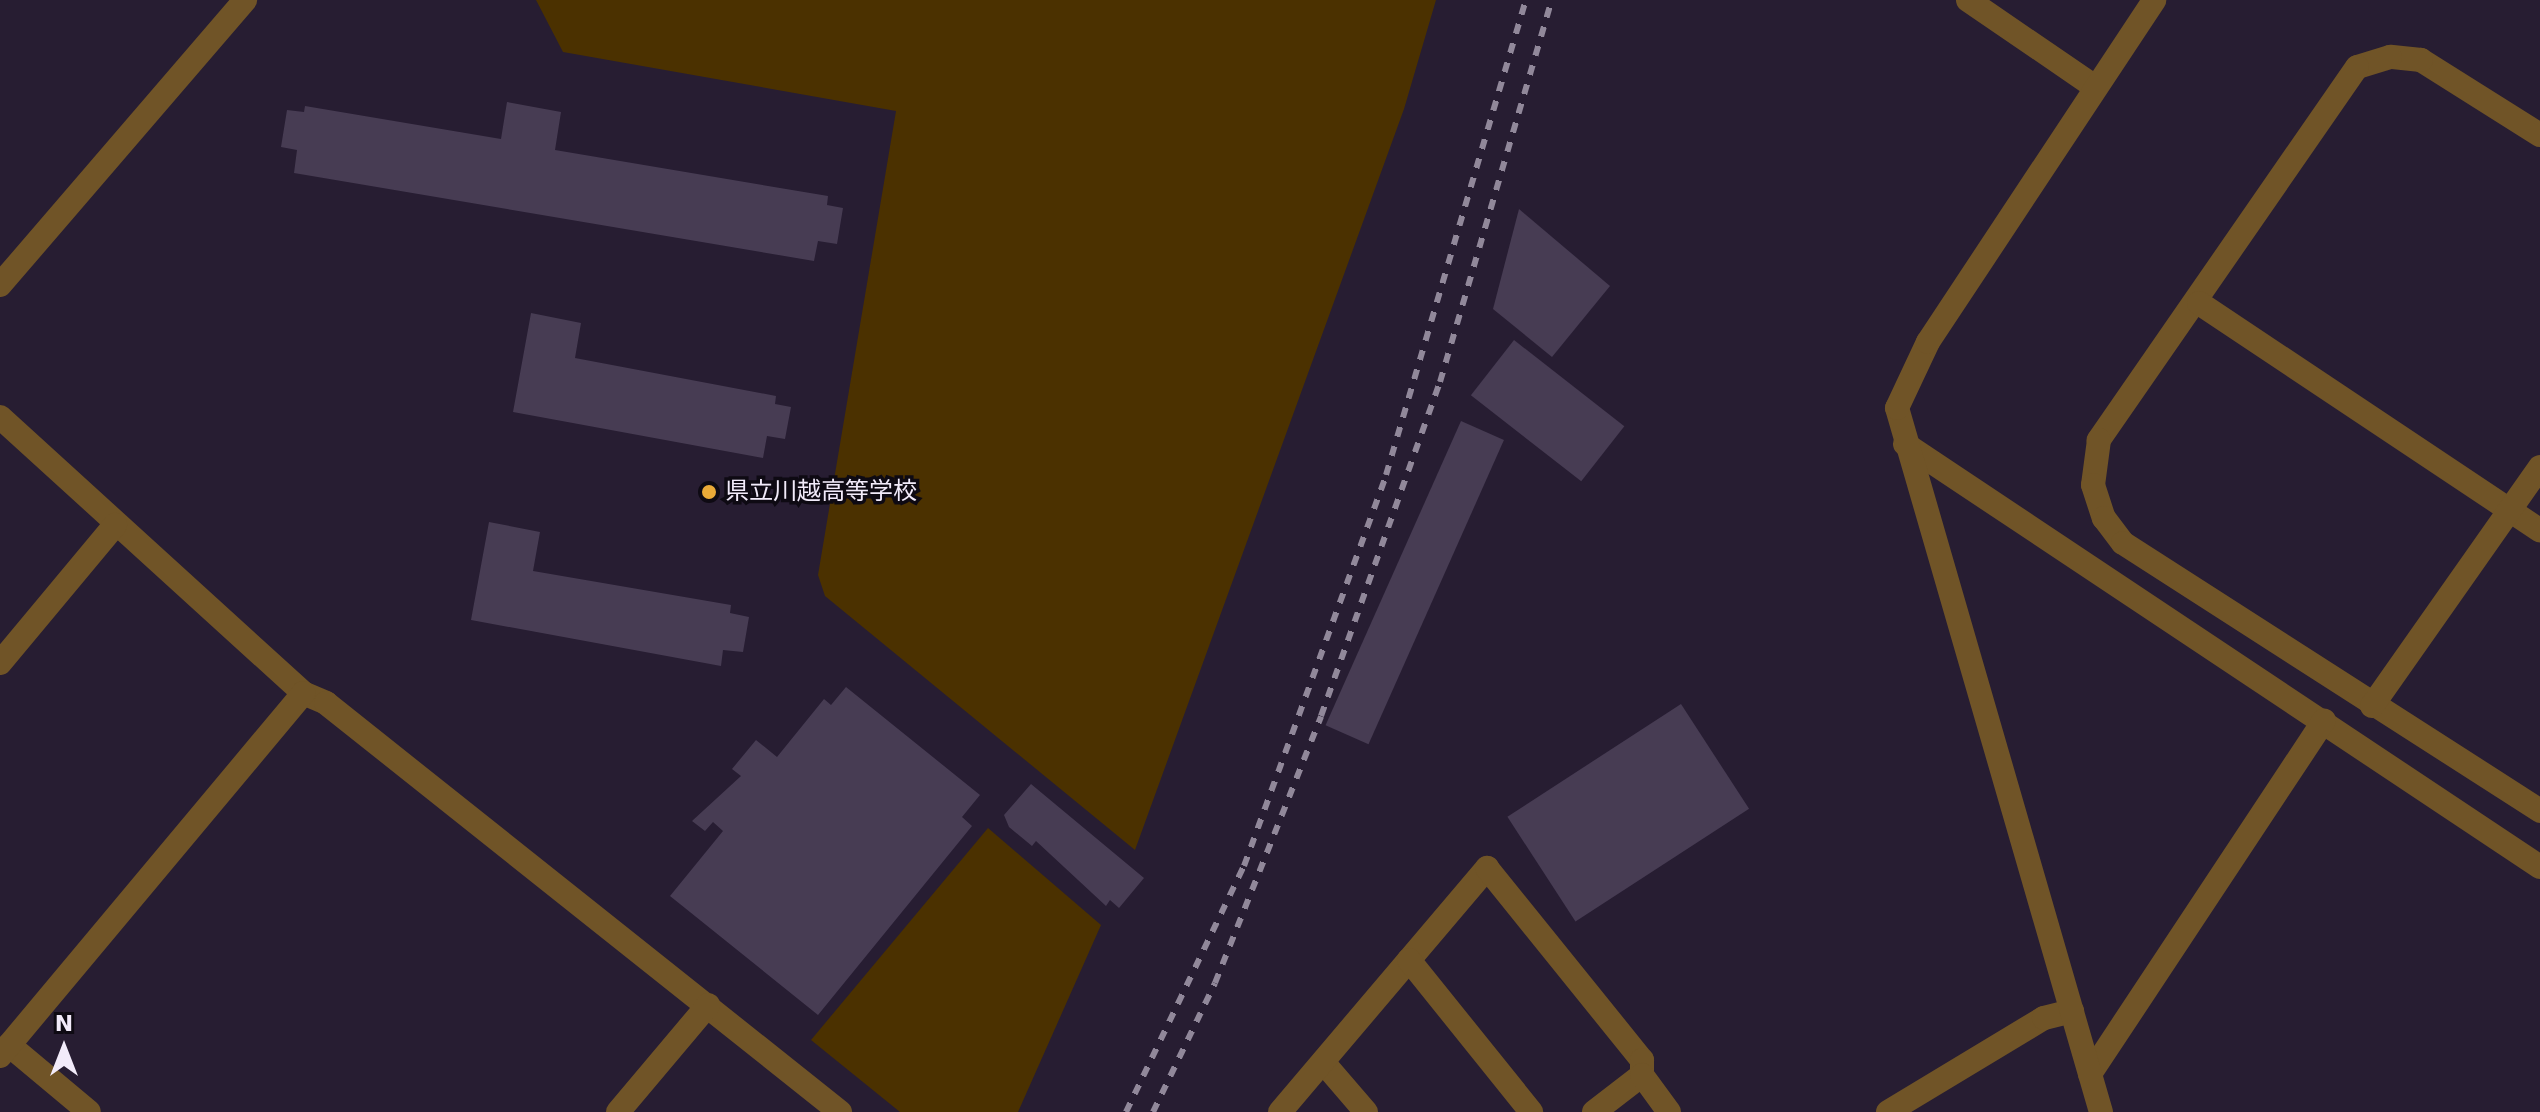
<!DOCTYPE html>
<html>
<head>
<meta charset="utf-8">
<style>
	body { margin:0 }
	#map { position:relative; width:2540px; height:1112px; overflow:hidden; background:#271d32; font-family:"DejaVu Sans","Noto Sans JP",sans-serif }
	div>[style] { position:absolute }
	.green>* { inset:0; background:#4b3100 }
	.building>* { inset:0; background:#473c53; transform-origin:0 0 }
	.minor>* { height:24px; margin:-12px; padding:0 12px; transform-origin:12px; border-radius:12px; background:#705427 }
	.rail>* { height:6px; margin-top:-3px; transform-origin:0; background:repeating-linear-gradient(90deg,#91889a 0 10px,transparent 0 20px) }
	.dots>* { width:22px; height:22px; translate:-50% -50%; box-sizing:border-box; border:4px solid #0e0a13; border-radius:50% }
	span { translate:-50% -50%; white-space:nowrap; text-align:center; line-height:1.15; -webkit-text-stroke:7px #0e0a13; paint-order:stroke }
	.poi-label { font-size:24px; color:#f2ebfa }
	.left { translate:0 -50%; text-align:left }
	.north { position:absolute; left:24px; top:1008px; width:80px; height:80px; -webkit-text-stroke:6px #0e0a13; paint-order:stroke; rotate:0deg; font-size:22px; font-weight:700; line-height:32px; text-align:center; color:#f2ebfa }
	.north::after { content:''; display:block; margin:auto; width:28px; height:36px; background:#f2ebfa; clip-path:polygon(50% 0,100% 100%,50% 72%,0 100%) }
</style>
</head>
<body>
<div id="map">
	<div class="green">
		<div style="clip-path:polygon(536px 0,1436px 0,1404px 109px,1135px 850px,825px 596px,818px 575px,896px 111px,563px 52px)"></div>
		<div style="clip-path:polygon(988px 828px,1101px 925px,1018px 1112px,900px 1112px,811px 1040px)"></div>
	</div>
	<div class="building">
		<div style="clip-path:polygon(507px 102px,561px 112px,555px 150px,828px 196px,827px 205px,843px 208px,837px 244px,818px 241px,814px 261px,294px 173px,297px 150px,281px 147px,287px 110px,304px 112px,305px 106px,501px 139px)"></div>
		<div style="clip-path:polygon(1519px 209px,1610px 286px,1552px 357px,1493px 309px)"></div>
		<div style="clip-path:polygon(531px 313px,581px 323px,575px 358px,776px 396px,775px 404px,791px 407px,785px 439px,767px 436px,763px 458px,513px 412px)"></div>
		<div style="left:1514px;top:340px;width:140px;height:70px;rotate:38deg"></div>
		<div style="left:1461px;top:421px;width:47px;height:333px;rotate:24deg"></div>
		<div style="clip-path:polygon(489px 522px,540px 532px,533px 571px,731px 605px,730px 613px,749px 617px,743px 652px,723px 650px,721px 666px,471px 620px)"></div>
		<div style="clip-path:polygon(846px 687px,980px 795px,962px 817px,972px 826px,818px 1015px,670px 896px,723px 831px,713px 822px,705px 831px,692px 821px,741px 776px,732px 769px,756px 740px,777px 757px,824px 699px,831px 705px)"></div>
		<div style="left:1681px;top:704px;width:125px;height:207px;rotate:57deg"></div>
		<div style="clip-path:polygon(1031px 784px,1144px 878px,1119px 908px,1110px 900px,1106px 906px,1036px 841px,1032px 846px,1009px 827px,1004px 815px)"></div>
	</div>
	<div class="minor">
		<div style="left:1968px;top:0;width:154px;rotate:34.4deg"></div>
		<div style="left:2540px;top:135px;width:141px;rotate:-147.8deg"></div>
		<div style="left:2421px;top:60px;width:31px;rotate:-174deg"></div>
		<div style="left:2390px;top:57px;width:34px;rotate:163deg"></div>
		<div style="left:2357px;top:67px;width:454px;rotate:124.7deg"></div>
		<div style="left:2099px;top:440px;width:45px;rotate:97.6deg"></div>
		<div style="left:2093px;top:485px;width:35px;rotate:72deg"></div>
		<div style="left:2104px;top:518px;width:31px;rotate:53deg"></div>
		<div style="left:2123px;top:543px;width:496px;rotate:32.7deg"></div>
		<div style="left:0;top:285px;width:376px;rotate:-49.3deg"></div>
		<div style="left:2199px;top:303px;width:410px;rotate:33.7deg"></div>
		<div style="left:0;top:417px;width:410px;rotate:42.3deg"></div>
		<div style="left:303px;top:693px;width:25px;rotate:23deg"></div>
		<div style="left:326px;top:703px;width:657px;rotate:38.51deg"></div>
		<div style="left:1905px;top:444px;width:763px;rotate:33.67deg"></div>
		<div style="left:0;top:663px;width:180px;rotate:-50.2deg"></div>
		<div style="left:2372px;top:706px;width:292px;rotate:-54.9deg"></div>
		<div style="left:1409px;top:960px;width:121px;rotate:-49.7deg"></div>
		<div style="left:1487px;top:868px;width:247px;rotate:51.1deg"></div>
		<div style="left:1642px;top:1060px;width:15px;rotate:90deg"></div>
		<div style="left:9px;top:1045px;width:104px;rotate:39.9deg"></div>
		<div style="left:0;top:1056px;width:473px;rotate:-50.1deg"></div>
		<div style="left:1323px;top:1062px;width:66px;rotate:49.3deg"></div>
		<div style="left:2090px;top:1074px;width:424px;rotate:-56.5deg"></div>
		<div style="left:618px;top:1112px;width:140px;rotate:-49.9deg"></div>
		<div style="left:1280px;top:1112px;width:199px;rotate:-49.7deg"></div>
		<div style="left:1409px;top:960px;width:195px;rotate:51.2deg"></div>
		<div style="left:1594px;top:1112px;width:61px;rotate:-37.6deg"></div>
		<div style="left:1642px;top:1075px;width:46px;rotate:53.9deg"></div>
		<div style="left:1888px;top:1112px;width:182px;rotate:-31.1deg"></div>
		<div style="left:2044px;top:1018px;width:29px;rotate:-14deg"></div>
		<div style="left:2101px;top:1112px;width:733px;rotate:-106.16deg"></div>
		<div style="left:1897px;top:408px;width:73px;rotate:-64.8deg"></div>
		<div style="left:1928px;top:342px;width:410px;rotate:-56.5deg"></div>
	</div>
	<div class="rail">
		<div style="left:1126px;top:1112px;width:273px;rotate:-64.4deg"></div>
		<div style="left:1244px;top:866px;width:416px;rotate:-70deg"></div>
		<div style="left:1386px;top:475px;width:495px;rotate:-73.6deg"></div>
		<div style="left:1153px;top:1112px;width:143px;rotate:-64.3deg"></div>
		<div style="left:1215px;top:983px;width:287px;rotate:-68.3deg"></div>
		<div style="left:1321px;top:716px;width:355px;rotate:-70.4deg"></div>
		<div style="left:1440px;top:382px;width:398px;rotate:-73.7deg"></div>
	</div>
	<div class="dots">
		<div style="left:709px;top:492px;background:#eaaa38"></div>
	</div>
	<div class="poi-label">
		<span class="left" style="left:725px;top:492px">県立川越高等学校</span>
	</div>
	<div class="north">N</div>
</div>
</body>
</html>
